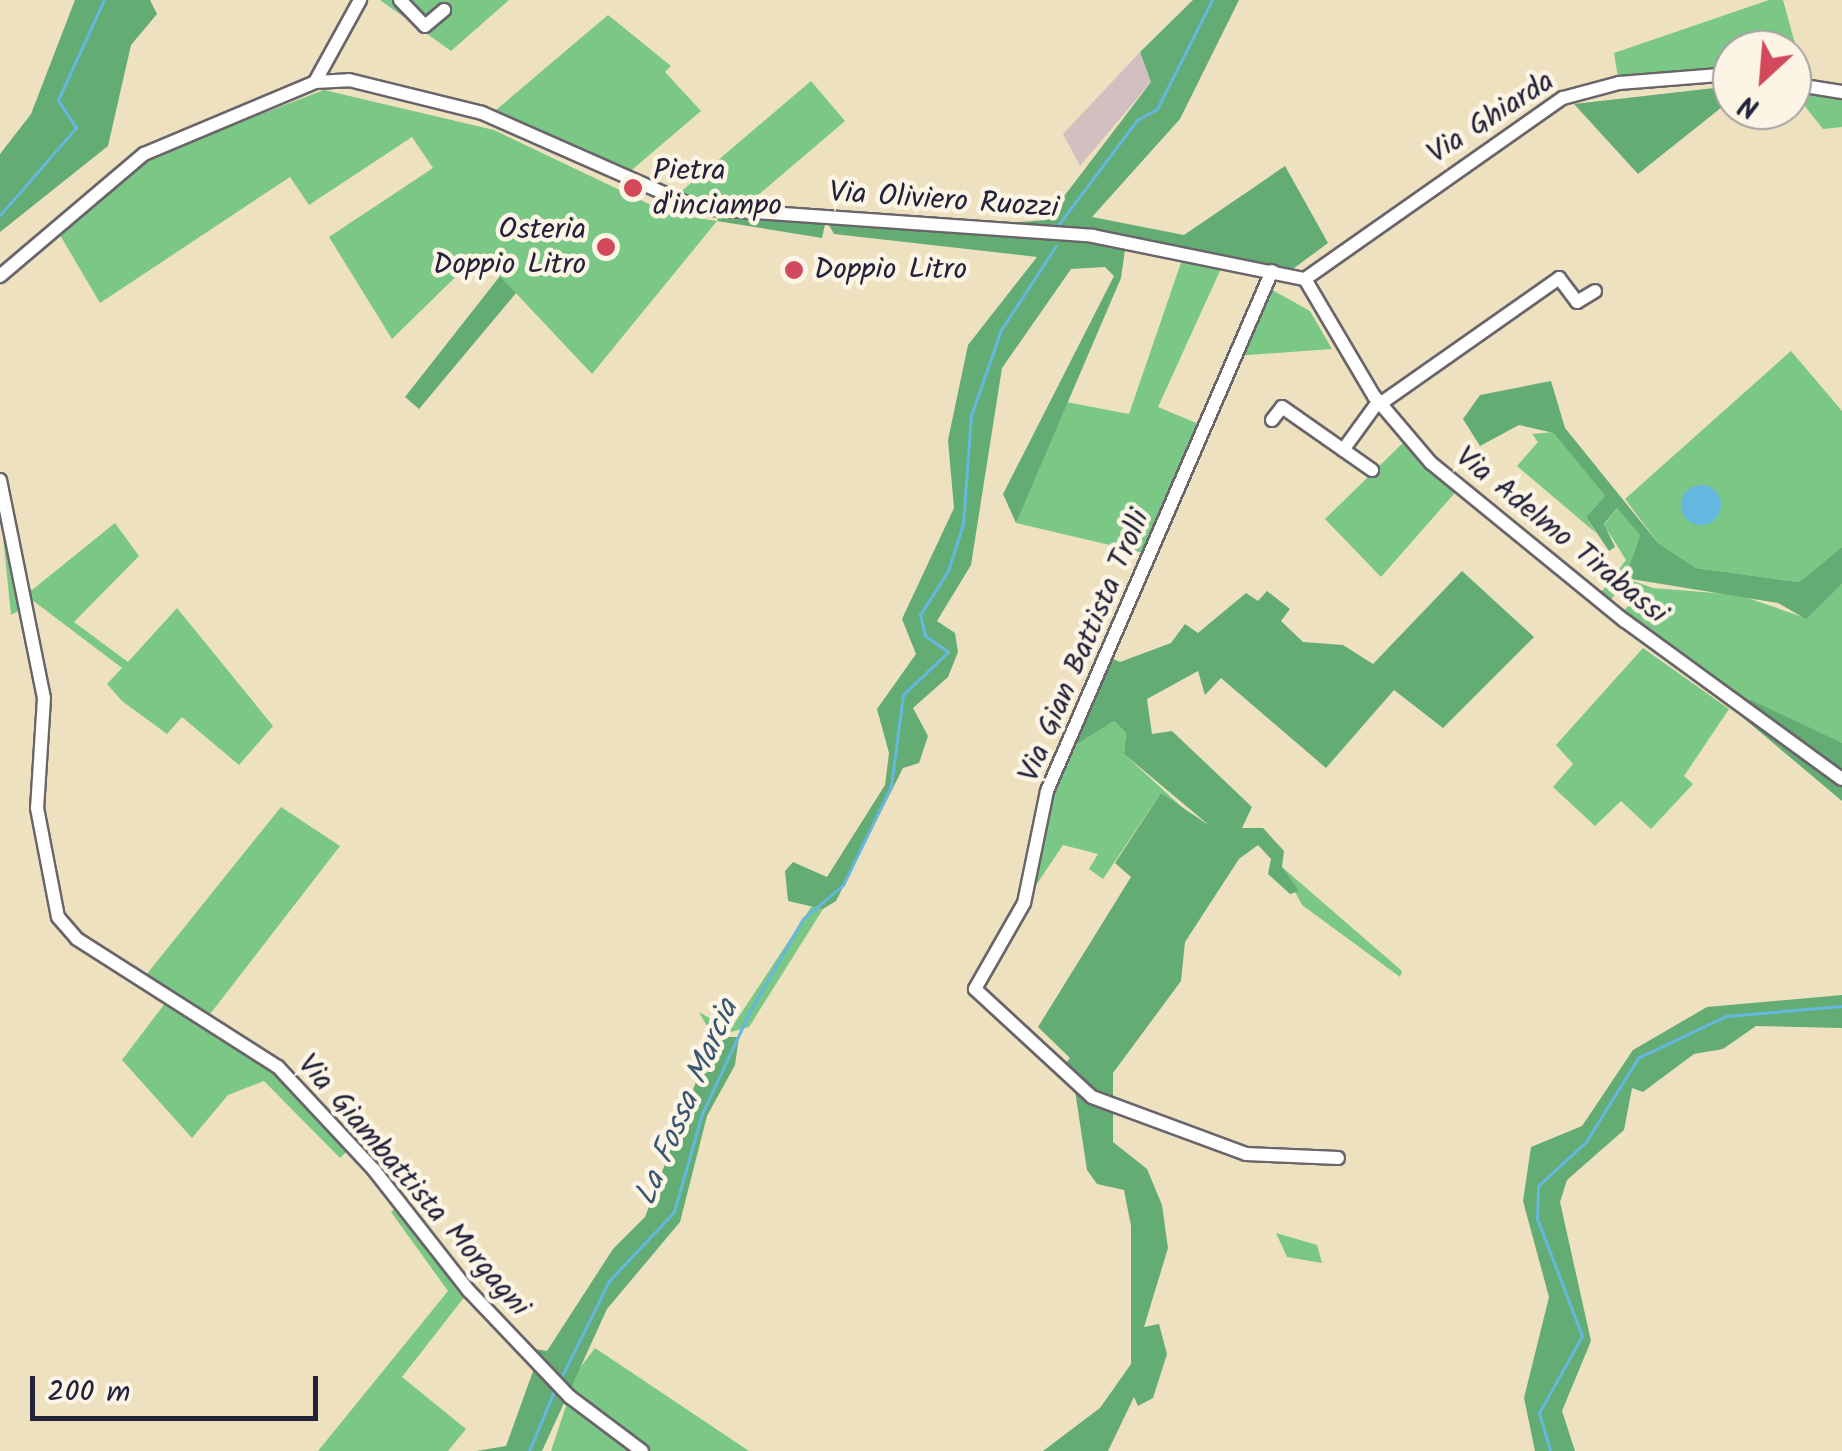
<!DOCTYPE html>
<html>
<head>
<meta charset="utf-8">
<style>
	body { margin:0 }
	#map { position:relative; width:1842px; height:1451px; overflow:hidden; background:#eee1c0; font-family:Kalam,sans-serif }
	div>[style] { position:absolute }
	.industrial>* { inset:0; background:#d2bfbf }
	.green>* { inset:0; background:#7ac786 }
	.forest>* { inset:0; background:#63ac73 }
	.water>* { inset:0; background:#65b7e0 }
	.round { border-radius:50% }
	.stream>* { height:2.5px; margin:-1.25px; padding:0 1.25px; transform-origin:1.25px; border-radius:1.25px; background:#65b7e0 }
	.roads { filter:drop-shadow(2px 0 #69656a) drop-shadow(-2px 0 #69656a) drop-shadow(0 2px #69656a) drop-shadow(0 -2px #69656a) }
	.minor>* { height:12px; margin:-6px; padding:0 6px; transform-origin:6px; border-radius:6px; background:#fff }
	.dots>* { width:28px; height:28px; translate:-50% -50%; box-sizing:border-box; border:5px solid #fcf5e5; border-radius:50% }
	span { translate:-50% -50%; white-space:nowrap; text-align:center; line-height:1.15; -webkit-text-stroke:9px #fcf5e5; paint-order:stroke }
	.street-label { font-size:30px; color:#22223b }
	.poi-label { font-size:30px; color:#22223b }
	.left { translate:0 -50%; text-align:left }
	.right { translate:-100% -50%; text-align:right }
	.water-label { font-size:32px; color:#395675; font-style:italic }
	.north { position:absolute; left:1712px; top:30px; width:100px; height:100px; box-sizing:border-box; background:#fcf5e5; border:2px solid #a5a1a1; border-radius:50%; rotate:206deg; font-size:28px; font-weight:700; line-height:40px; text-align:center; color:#22223b }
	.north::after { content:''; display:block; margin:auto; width:35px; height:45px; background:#d1495b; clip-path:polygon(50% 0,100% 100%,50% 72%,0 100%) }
	.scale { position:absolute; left:30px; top:1376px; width:288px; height:45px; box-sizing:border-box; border:5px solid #22223b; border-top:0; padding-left:12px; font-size:30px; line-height:35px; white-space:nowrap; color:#22223b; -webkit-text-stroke:8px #fcf5e5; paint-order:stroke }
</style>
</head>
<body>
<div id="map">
	<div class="industrial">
		<div style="clip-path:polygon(1140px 52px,1151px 82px,1080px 166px,1063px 134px)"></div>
	</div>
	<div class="green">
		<div style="clip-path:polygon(380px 0,509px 0,451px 51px)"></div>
		<div style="clip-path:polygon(1769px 0,1783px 0,1803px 73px,1792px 72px,1792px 50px,1732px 50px,1732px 66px,1618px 78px,1614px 53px)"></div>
		<div style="clip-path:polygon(608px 15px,671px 66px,665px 72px,701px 111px,627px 174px,496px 110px)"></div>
		<div style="clip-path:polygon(811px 81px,845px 121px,750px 202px,677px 195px)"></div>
		<div style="clip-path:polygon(324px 90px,494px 130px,670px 214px,717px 221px,592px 374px,479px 254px,392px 339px,329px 237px,433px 168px,412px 137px,309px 205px,290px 177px,100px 303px,60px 235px,156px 154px)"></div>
		<div style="clip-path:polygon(1792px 90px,1842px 98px,1842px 127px,1823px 129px)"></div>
		<div style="clip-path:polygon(1184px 254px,1224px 262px,1158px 407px,1206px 427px,1152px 555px,1016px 523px,1061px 401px,1129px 414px)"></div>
		<div style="clip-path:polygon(1265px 286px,1310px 311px,1332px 349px,1235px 356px)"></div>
		<div style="clip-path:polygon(1791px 351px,1842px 411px,1842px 547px,1799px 582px,1696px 568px,1658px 543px,1625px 499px)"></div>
		<div style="clip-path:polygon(1554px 432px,1605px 496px,1586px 517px,1596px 533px,1517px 466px,1538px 442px,1532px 434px)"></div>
		<div style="clip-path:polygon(1407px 439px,1460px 487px,1381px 577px,1325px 519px)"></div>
		<div style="clip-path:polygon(0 507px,16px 578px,32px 590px,115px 523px,139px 556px,74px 622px,128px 662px,177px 608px,273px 726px,239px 765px,182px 717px,167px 734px,122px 701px,107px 684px,122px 668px,19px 590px,22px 609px,11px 615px)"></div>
		<div style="clip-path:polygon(1618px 507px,1640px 535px,1625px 578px,1653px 588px,1739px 595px,1806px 618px,1842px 584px,1842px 743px,1741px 704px,1620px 617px,1637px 593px,1624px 583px,1606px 606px,1596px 599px,1626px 560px,1604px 525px)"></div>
		<div style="clip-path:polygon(1643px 648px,1729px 709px,1684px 776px,1693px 784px,1651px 829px,1621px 801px,1595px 826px,1553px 787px,1573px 764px,1556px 745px)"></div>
		<div style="clip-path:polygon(1114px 721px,1126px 733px,1124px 754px,1208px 831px,1161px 793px,1103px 879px,1089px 869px,1098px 854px,1063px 845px,1024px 903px,1047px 791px,1065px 752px)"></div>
		<div style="clip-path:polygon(281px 807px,340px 846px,207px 1018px,255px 1049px,353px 1146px,340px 1158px,264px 1081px,228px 1095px,192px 1138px,122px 1060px,169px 998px,142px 980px)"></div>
		<div style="clip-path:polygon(1282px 867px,1402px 971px,1400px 977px,1302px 905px)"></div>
		<div style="clip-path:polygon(815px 901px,823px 909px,749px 1027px,713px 1037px,699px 1012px,730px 1030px)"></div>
		<div style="clip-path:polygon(400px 1204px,469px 1291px,402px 1377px,466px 1429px,448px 1451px,318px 1451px,448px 1291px,391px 1212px)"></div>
		<div style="clip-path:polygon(1276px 1233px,1317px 1245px,1322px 1263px,1287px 1257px)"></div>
		<div style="clip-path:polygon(595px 1348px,749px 1451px,551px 1451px,569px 1397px,563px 1390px)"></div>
	</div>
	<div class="forest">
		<div style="clip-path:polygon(75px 0,150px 0,157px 14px,131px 45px,108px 146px,0 232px,0 154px,31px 114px)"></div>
		<div style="clip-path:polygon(1193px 0,1239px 0,1180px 119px,1092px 217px,1184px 235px,1285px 166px,1328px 243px,1286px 274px,1126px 243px,1121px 278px,1016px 523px,1003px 494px,1114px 276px,1105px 267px,1071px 269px,1002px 368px,971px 565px,937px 621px,955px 633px,958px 652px,948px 677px,913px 708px,928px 736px,919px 763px,903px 768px,836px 901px,823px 909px,788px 901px,785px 871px,793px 862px,827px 877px,885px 785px,889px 753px,877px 709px,916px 654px,902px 619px,954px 508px,948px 440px,968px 345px,1037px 257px,834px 234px,826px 220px,822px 238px,717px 221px,722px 210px,955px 227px,1046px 220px,1151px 82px,1140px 52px)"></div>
		<div style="clip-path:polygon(1732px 86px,1732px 99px,1638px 174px,1574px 104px)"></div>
		<div style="clip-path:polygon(500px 276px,516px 293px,419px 409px,405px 397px)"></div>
		<div style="clip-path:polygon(1551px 381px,1565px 428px,1658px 543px,1696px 568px,1799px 582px,1842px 547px,1842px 584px,1806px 619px,1778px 603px,1625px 578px,1640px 535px,1617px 508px,1604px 524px,1615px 547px,1609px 551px,1586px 517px,1605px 496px,1554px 433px,1519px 425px,1480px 446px,1463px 419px,1480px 395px)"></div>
		<div style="clip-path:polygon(1462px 571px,1534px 637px,1443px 728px,1394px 690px,1326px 768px,1221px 678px,1205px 695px,1198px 671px,1147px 699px,1152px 734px,1172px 731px,1252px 807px,1242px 828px,1263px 828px,1284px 851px,1282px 867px,1299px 891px,1290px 894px,1268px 874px,1271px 859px,1258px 845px,1239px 859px,1185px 942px,1181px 981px,1113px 1073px,1113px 1142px,1147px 1169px,1162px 1205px,1168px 1248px,1144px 1327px,1159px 1324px,1167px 1354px,1153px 1398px,1138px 1406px,1134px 1397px,1108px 1451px,1043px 1451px,1100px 1408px,1131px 1364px,1131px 1226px,1124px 1190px,1097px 1184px,1087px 1170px,1074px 1084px,1062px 1068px,1070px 1058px,1038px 1027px,1131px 877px,1115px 863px,1161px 793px,1210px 826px,1124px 754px,1126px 733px,1114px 721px,1065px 752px,1109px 657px,1120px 662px,1171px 643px,1185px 624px,1198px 633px,1246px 593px,1258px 601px,1267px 591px,1290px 609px,1281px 621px,1303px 642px,1343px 645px,1373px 664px)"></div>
		<div style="clip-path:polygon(1751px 700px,1842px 743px,1842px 801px,1735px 711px)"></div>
		<div style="clip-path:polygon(1842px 995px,1842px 1028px,1756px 1026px,1723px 1049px,1694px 1054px,1643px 1092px,1632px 1088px,1624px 1130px,1567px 1180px,1560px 1202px,1591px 1341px,1562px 1411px,1575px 1451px,1535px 1451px,1524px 1398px,1549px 1297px,1523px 1201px,1531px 1147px,1582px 1126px,1633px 1050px,1707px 1007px)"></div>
		<div style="clip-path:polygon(713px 1037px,739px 1037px,735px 1065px,707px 1116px,680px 1222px,607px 1309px,542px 1451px,476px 1451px,506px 1446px,536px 1363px,522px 1347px,547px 1351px,613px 1249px,645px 1217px)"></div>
	</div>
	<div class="water">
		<div class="round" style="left:1681px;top:485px;width:40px;height:40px"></div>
	</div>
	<div class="stream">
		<div style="left:0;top:215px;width:116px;rotate:-48.9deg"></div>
		<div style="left:76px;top:128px;width:33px;rotate:-123deg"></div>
		<div style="left:58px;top:100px;width:110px;rotate:-65.3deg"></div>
		<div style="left:1059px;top:224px;width:130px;rotate:-53.1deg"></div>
		<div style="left:1137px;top:120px;width:23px;rotate:-29deg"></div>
		<div style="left:1157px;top:109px;width:122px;rotate:-63.2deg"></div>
		<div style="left:561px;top:1378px;width:108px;rotate:-63.7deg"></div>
		<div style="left:609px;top:1281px;width:95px;rotate:-46.7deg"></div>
		<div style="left:674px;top:1212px;width:102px;rotate:-74.1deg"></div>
		<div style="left:702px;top:1114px;width:111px;rotate:-65deg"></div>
		<div style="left:749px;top:1013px;width:108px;rotate:-60.1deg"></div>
		<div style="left:803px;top:919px;width:52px;rotate:-40.4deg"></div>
		<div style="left:843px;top:885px;width:110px;rotate:-64.1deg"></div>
		<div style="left:891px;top:786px;width:92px;rotate:-82.5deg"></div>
		<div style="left:903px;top:695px;width:62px;rotate:-43.7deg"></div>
		<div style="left:948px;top:652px;width:28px;rotate:-145deg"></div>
		<div style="left:925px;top:636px;width:22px;rotate:-103deg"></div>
		<div style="left:920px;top:615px;width:52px;rotate:-57.5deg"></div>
		<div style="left:948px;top:571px;width:49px;rotate:-72.3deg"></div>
		<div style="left:963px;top:524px;width:108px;rotate:-85.8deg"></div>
		<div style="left:971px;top:416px;width:91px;rotate:-70.8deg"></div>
		<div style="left:1001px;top:330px;width:100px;rotate:-56.8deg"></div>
		<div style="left:529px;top:1451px;width:67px;rotate:-67.2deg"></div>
		<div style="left:1550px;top:1451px;width:40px;rotate:-106deg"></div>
		<div style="left:1539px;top:1413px;width:88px;rotate:-60.8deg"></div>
		<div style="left:1582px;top:1336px;width:125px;rotate:-111deg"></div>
		<div style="left:1537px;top:1219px;width:33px;rotate:-88deg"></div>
		<div style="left:1538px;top:1186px;width:65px;rotate:-42.5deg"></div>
		<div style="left:1586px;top:1142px;width:99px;rotate:-58.2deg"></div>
		<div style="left:1638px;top:1058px;width:98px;rotate:-25.5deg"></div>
		<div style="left:1726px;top:1016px;width:116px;rotate:-4.9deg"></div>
	</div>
	<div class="roads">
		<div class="minor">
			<div style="left:400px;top:0;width:36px;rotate:46deg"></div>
			<div style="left:425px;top:26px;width:25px;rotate:-40deg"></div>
			<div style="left:315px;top:82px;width:94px;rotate:-61.2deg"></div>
			<div style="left:1792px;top:84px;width:51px;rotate:9.1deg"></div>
			<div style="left:1272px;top:271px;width:567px;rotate:113.4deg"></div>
			<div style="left:1047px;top:791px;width:114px;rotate:101.6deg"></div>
			<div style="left:1024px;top:903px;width:99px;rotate:119.7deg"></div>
			<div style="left:975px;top:989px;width:159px;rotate:42.7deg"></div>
			<div style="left:1092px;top:1097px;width:164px;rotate:20.3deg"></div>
			<div style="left:1246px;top:1154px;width:92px;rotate:2.5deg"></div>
			<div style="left:0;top:276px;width:189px;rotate:-40.3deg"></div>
			<div style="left:144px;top:154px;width:186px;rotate:-22.8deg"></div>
			<div style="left:315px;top:82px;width:34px;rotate:-3deg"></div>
			<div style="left:349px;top:80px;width:137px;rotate:13.9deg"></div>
			<div style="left:482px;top:113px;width:235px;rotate:23.8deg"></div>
			<div style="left:697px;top:208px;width:397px;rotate:4deg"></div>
			<div style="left:1093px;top:236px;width:216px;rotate:11.5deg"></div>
			<div style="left:1305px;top:279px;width:136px;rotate:59.5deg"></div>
			<div style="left:1374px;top:396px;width:88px;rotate:49.6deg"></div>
			<div style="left:1431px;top:463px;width:250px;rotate:39.2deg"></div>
			<div style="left:1625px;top:621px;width:268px;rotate:36.1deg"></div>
			<div style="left:1305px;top:279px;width:315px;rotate:-35.1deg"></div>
			<div style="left:1563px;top:98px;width:58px;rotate:-15deg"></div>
			<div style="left:1619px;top:83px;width:113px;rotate:-4.6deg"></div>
			<div style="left:1380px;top:404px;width:219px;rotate:-35.1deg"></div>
			<div style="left:1559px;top:278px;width:30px;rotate:53deg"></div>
			<div style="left:1577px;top:302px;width:21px;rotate:-31deg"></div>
			<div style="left:1272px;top:420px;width:16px;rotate:-52deg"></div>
			<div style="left:1282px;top:407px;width:110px;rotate:35deg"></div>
			<div style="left:1343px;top:450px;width:59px;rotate:-53.9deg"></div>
			<div style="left:0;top:480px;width:222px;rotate:78.6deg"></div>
			<div style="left:44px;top:698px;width:110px;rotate:93.6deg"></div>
			<div style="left:37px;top:808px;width:111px;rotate:79.1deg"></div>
			<div style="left:58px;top:917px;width:29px;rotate:49deg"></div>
			<div style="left:77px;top:939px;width:238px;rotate:32.5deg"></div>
			<div style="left:278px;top:1067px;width:141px;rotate:47deg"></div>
			<div style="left:374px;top:1170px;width:154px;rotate:51.9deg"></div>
			<div style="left:469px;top:1291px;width:146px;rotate:46.4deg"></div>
			<div style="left:570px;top:1397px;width:90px;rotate:36.9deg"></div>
		</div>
	</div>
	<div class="dots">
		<div style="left:633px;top:188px;background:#d1495b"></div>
		<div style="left:606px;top:247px;background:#d1495b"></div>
		<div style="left:794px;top:270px;background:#d1495b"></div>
	</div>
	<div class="street-label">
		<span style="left:1491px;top:118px;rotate:-33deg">Via Ghiarda</span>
		<span style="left:944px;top:201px;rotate:4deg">Via Oliviero Ruozzi</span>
		<span style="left:1561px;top:536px;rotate:39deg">Via Adelmo Tirabassi</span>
		<span style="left:1085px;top:646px;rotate:-67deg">Via Gian Battista Trolli</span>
		<span style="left:413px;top:1186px;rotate:49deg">Via Giambattista Morgagni</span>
	</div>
	<div class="poi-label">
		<span class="left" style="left:653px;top:188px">Pietra<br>d'inciampo</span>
		<span class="right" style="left:586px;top:247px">Osteria<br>Doppio Litro</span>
		<span class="left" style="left:814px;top:270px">Doppio Litro</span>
	</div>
	<div class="water-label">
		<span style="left:688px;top:1103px;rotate:-67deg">La Fossa Marcia</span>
	</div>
	<div class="north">N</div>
	<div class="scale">200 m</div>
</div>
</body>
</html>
